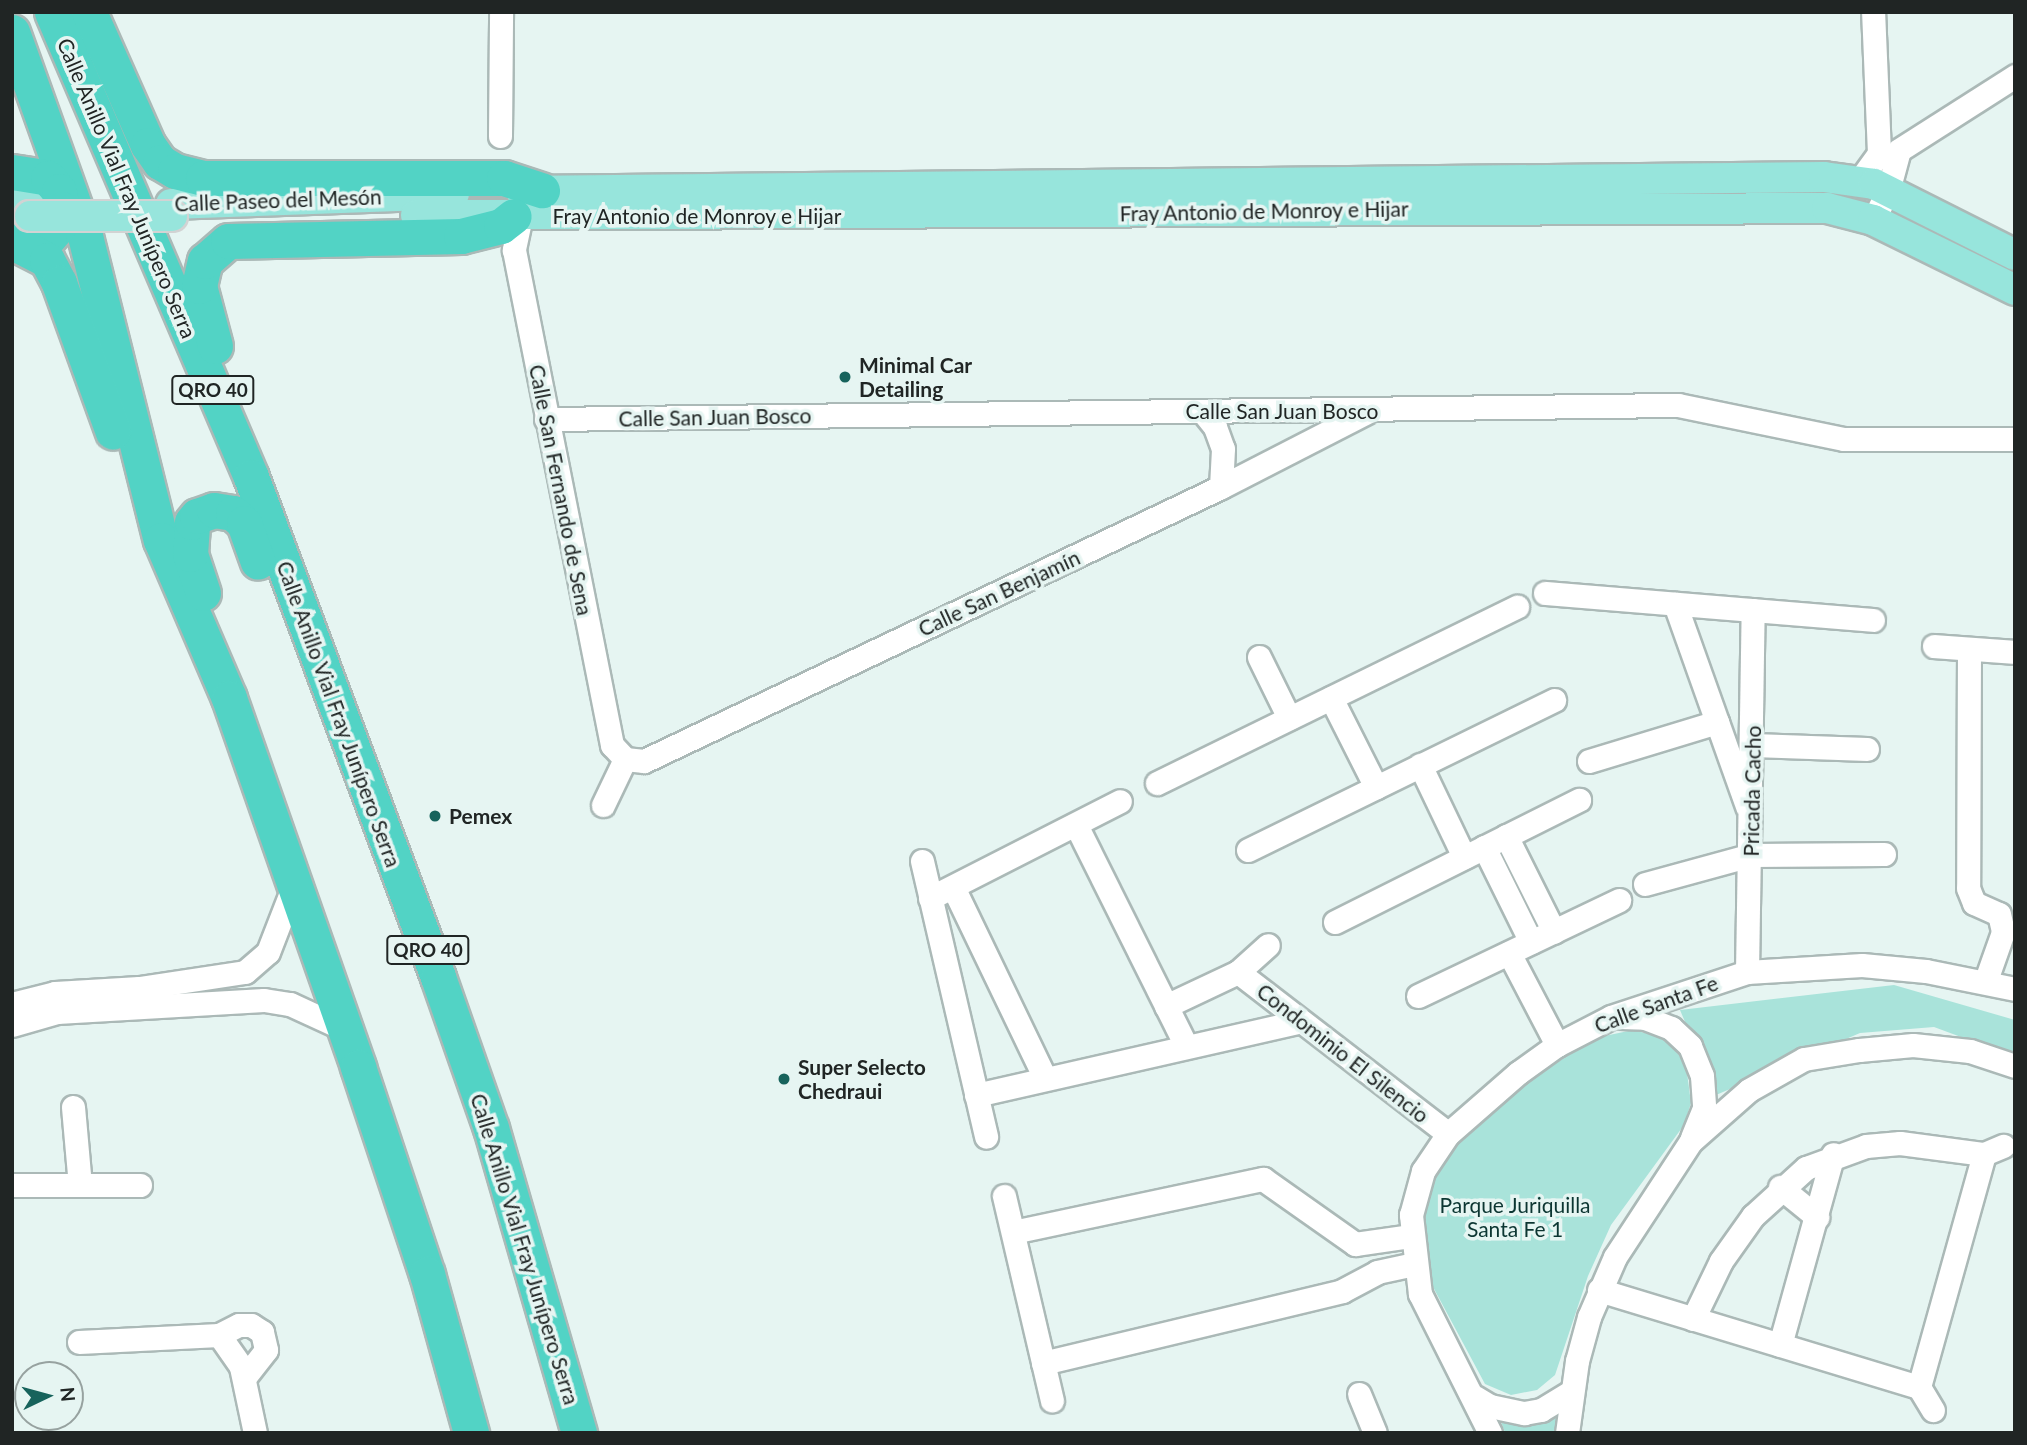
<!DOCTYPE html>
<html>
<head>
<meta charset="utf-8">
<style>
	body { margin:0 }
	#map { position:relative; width:2027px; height:1445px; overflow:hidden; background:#e6f5f2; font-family:Lato,sans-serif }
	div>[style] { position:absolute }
	.green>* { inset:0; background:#a9e3da }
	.roads { filter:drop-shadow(2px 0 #abb9b7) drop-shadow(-2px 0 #abb9b7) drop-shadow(0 2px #abb9b7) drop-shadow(0 -2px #abb9b7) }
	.minor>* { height:23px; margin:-11.5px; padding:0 11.5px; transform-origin:11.5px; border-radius:11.5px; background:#fff }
	.major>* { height:30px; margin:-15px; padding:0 15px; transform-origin:15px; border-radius:15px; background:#97e5dc }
	.highway>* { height:35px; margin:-17.5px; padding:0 17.5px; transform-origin:17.5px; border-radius:17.5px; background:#52d3c5 }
	.bridges { filter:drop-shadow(2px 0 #d2d3d3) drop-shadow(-2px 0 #d2d3d3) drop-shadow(0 2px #d2d3d3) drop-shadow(0 -2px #d2d3d3) }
	.major-bridge>* { height:30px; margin:-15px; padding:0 15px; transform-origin:15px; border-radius:15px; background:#97e5dc }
	.dots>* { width:19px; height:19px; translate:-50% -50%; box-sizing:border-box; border:4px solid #e6f5f2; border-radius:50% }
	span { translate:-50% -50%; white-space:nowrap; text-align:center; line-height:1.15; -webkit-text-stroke:7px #e6f5f2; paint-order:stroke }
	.shield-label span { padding:2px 5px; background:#e6f5f2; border:2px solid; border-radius:5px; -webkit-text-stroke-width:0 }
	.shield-label { font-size:19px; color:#202524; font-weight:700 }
	.street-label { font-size:21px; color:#202524 }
	.poi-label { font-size:21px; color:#202524; font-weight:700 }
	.left { translate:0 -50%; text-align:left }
	.park-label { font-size:21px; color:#0c3632 }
	.frame { position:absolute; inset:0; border:14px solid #202524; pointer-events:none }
	.north { position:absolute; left:14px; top:1361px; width:70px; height:70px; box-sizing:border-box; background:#e6f5f2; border:2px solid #97a2a0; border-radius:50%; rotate:85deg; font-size:19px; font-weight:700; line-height:28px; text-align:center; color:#202524 }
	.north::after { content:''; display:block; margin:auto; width:24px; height:32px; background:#17635c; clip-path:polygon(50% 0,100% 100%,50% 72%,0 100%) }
</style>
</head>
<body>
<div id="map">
	<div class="green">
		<div style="clip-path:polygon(1894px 985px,2015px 1020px,2015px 1057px,1934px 1027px,1860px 1033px,1716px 1095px,1680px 1010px)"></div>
		<div style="clip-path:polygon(1633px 1030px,1657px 1036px,1673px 1047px,1686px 1065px,1691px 1103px,1684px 1125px,1611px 1225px,1588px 1276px,1555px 1375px,1537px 1390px,1511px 1395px,1485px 1384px,1425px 1272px,1422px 1210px,1432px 1179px,1449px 1151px,1501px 1099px,1595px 1038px)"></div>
		<div style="clip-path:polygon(1559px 1409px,1556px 1433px,1505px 1433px,1499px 1416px)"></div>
	</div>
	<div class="roads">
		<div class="minor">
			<div style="left:500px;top:136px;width:124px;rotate:-89.5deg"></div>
			<div style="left:1859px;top:181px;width:34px;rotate:-54deg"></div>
			<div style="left:1879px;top:153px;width:141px;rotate:-92.4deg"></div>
			<div style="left:521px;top:216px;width:35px;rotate:102deg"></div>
			<div style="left:514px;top:250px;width:505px;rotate:78.8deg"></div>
			<div style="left:612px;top:745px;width:19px;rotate:47deg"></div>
			<div style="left:1873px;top:220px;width:33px;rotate:-63deg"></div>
			<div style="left:1888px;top:191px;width:42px;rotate:-75deg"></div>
			<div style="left:1899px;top:150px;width:138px;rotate:-32.5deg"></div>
			<div style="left:1203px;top:412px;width:19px;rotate:51deg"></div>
			<div style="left:1215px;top:427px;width:23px;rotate:70deg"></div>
			<div style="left:1223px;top:449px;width:38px;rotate:93deg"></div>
			<div style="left:546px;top:419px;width:1132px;rotate:-0.71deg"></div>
			<div style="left:1678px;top:405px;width:169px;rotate:11.6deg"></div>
			<div style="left:1844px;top:439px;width:171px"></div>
			<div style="left:1545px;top:593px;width:329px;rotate:4.7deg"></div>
			<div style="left:1675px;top:604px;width:214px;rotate:70.4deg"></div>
			<div style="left:1934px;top:646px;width:81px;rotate:4.2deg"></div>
			<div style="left:1969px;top:649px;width:239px;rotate:90.2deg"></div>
			<div style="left:1968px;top:888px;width:16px;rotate:68deg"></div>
			<div style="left:1974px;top:903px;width:27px;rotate:24deg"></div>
			<div style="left:1999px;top:914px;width:18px;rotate:77deg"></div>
			<div style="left:2003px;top:932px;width:51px;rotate:109.5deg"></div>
			<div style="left:1259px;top:657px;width:68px;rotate:63.8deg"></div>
			<div style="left:1331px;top:698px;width:100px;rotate:63.2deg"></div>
			<div style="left:1753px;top:745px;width:114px;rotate:2deg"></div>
			<div style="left:625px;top:759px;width:19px;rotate:6deg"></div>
			<div style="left:644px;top:761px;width:639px;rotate:-25.4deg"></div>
			<div style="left:1221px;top:487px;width:162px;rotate:-27.2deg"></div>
			<div style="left:1589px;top:761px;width:134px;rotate:-16.9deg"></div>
			<div style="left:1420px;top:765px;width:102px;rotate:64.4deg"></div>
			<div style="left:1157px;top:783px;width:401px;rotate:-26.1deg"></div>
			<div style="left:603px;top:805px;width:51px;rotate:-64.4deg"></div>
			<div style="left:1076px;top:825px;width:247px;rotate:63.5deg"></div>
			<div style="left:1506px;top:836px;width:107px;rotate:63.4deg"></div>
			<div style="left:1484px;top:847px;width:106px;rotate:63.7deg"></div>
			<div style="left:1248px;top:850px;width:341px;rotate:-26.1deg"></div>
			<div style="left:922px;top:861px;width:283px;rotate:76.9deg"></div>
			<div style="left:1645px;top:884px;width:110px;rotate:-15.3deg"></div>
			<div style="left:1751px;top:855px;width:133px;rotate:-0.4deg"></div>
			<div style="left:953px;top:887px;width:212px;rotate:64.3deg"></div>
			<div style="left:930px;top:898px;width:213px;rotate:-27deg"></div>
			<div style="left:1335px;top:922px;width:273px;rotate:-26.6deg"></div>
			<div style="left:1509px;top:953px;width:104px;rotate:62.4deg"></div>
			<div style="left:1238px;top:972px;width:265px;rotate:37.6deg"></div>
			<div style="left:1747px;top:972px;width:362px;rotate:-89.1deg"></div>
			<div style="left:1418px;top:996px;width:223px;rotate:-25.5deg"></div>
			<div style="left:12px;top:1004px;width:44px;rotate:-14.3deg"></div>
			<div style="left:55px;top:993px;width:84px;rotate:-3.4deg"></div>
			<div style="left:139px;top:988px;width:107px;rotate:-8.6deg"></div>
			<div style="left:245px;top:972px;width:30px;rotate:-41deg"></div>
			<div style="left:268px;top:952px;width:72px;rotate:-68.8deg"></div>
			<div style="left:1166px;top:1006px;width:80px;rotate:-25.3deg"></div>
			<div style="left:1238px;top:972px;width:40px;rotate:-42deg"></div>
			<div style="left:1620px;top:1017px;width:25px;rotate:2deg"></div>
			<div style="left:1645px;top:1018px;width:28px;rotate:21deg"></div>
			<div style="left:1671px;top:1028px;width:26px;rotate:43deg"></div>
			<div style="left:1690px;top:1046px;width:32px;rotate:68deg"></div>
			<div style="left:1702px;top:1076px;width:32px;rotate:86deg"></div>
			<div style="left:1704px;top:1108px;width:32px;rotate:112deg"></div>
			<div style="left:12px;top:1025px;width:47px;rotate:-16.1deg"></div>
			<div style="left:57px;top:1012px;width:207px;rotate:-3.3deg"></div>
			<div style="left:264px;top:1000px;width:26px;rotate:9deg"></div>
			<div style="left:290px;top:1004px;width:60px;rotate:24.8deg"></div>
			<div style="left:976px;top:1095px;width:333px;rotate:-12.8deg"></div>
			<div style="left:73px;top:1107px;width:78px;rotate:84.9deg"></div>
			<div style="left:12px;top:1185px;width:128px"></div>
			<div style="left:1780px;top:1187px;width:48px;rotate:39deg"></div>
			<div style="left:1004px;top:1196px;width:210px;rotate:76.8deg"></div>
			<div style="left:1013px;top:1232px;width:256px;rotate:-12deg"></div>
			<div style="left:1263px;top:1179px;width:113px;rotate:35.2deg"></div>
			<div style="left:1355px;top:1244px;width:57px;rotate:-8.1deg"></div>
			<div style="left:1599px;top:1290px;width:334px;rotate:16.9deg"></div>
			<div style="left:1919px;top:1387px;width:27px;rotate:59deg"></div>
			<div style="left:1693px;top:1319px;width:64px;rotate:-64.2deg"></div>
			<div style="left:1721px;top:1261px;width:55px;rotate:-54.6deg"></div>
			<div style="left:1753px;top:1216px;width:72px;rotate:-42.2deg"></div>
			<div style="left:1806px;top:1168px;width:64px;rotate:-20.1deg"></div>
			<div style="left:1866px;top:1146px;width:34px;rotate:-5deg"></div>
			<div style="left:1900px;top:1143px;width:85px;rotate:7.5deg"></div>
			<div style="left:1984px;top:1154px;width:21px;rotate:-23deg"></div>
			<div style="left:219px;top:1335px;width:39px;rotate:55deg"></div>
			<div style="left:241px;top:1367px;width:67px;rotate:78deg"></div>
			<div style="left:79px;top:1342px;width:140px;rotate:-2.9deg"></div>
			<div style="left:219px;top:1335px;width:22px;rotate:-27deg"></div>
			<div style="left:239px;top:1325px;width:12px"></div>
			<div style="left:251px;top:1325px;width:13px;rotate:32deg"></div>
			<div style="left:262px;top:1332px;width:18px;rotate:77deg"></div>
			<div style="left:266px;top:1350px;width:34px;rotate:128deg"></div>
			<div style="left:1780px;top:1345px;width:198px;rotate:-74.5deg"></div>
			<div style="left:1043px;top:1363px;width:308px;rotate:-13.5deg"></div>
			<div style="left:1342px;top:1291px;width:40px;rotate:-28deg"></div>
			<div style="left:1377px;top:1272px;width:38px;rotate:-12deg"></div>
			<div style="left:1919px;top:1387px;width:242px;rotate:-74.4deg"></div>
			<div style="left:1359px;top:1394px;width:42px;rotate:67.7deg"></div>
			<div style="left:1475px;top:1397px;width:17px;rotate:31deg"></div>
			<div style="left:1490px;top:1406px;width:35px;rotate:12deg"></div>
			<div style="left:1524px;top:1413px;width:17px;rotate:-10deg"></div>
			<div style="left:1541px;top:1410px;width:35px;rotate:-31deg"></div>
			<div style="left:1490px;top:1433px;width:156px;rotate:-116.7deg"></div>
			<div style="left:1420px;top:1294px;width:80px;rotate:-96.5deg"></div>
			<div style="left:1411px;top:1215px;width:46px;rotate:-74.7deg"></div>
			<div style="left:1423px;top:1171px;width:45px;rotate:-56deg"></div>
			<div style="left:1448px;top:1134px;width:93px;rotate:-41.1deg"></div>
			<div style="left:1518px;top:1073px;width:48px;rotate:-35.7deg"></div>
			<div style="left:1557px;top:1045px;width:61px;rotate:-27.4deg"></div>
			<div style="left:1611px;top:1017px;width:143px;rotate:-18.3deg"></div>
			<div style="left:1747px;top:972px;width:115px;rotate:-3.5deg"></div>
			<div style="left:1862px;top:965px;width:64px;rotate:5.4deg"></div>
			<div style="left:1926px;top:971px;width:91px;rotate:11.4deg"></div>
			<div style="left:1567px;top:1433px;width:73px;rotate:-82.1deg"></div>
			<div style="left:1577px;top:1361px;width:46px;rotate:-74.7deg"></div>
			<div style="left:1589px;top:1317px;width:65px;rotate:-66.6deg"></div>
			<div style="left:1615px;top:1257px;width:139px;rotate:-56.8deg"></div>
			<div style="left:1691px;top:1141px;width:77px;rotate:-41.3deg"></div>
			<div style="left:1749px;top:1090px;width:63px;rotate:-29.4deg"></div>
			<div style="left:1804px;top:1059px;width:56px;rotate:-9.3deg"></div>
			<div style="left:1859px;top:1050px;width:54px;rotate:-5.3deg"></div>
			<div style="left:1913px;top:1045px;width:57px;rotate:6deg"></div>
			<div style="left:1970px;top:1051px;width:47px;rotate:18.4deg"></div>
		</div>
		<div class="major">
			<div style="left:521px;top:191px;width:1303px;rotate:-0.62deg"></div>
			<div style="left:1824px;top:177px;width:50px;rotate:8deg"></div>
			<div style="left:1874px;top:184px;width:158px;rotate:26.7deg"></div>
			<div style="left:171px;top:204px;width:283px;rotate:-2deg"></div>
			<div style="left:12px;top:205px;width:18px;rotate:3deg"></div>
			<div style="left:416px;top:215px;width:1411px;rotate:-0.28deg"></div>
			<div style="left:1827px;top:208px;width:48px;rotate:14.6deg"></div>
			<div style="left:1873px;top:220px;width:158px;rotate:26.2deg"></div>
		</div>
		<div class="highway">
			<div style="left:52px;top:12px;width:506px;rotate:66.83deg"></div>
			<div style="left:251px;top:477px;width:534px;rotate:69.49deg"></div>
			<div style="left:438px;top:977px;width:160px;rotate:70.7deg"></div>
			<div style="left:491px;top:1128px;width:317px;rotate:73.9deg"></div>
			<div style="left:89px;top:12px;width:145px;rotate:66.1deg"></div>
			<div style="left:148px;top:145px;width:21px;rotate:55deg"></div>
			<div style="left:160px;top:162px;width:17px;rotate:31deg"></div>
			<div style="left:175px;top:171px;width:29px;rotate:14deg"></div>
			<div style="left:203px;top:178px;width:301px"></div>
			<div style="left:504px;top:178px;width:40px;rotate:18deg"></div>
			<div style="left:12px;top:32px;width:217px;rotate:70.3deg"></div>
			<div style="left:85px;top:236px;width:313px;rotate:76deg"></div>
			<div style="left:161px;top:540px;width:172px;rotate:66.7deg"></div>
			<div style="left:229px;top:698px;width:391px;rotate:70.7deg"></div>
			<div style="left:358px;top:1067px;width:218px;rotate:71.6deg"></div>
			<div style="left:427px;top:1274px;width:165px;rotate:74.5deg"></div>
			<div style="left:12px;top:172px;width:36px;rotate:9deg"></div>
			<div style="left:48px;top:178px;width:17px;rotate:50deg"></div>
			<div style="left:59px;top:191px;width:18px;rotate:81deg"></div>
			<div style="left:62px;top:209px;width:18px;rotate:103deg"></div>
			<div style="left:58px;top:227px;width:13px;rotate:132deg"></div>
			<div style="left:49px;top:237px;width:27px;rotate:163deg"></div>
			<div style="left:12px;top:242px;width:39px;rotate:27deg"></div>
			<div style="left:47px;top:260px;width:26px;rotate:62deg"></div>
			<div style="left:59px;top:283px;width:158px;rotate:70.1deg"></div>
			<div style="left:215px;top:346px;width:62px;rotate:-104.9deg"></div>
			<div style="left:199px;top:286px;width:26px;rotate:-77deg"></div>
			<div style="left:205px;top:261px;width:30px;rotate:-41deg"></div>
			<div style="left:228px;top:241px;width:233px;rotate:-1.2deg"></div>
			<div style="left:461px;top:236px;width:41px;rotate:-14deg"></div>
			<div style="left:501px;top:226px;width:16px;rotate:-38deg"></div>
			<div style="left:203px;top:593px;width:41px;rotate:-108.4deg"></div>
			<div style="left:190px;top:554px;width:32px;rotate:-86deg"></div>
			<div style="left:192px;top:522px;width:8px;rotate:-50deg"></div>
			<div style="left:197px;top:516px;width:18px;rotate:-19deg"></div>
			<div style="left:214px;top:510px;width:19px;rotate:9deg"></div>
			<div style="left:233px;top:513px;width:15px;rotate:42deg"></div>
			<div style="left:244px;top:523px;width:41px;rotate:70.3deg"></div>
		</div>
	</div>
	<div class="bridges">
		<div class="major-bridge">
			<div style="left:30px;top:216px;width:142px"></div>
		</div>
	</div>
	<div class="dots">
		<div style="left:845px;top:377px;background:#17635c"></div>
		<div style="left:435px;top:816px;background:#17635c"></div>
		<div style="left:784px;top:1079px;background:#17635c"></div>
	</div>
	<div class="shield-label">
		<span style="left:213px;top:390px">QRO 40</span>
		<span style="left:428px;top:950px">QRO 40</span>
	</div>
	<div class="street-label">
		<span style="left:127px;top:188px;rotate:67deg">Calle Anillo Vial Fray Junípero Serra</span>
		<span style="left:278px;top:200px;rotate:-2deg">Calle Paseo del Mesón</span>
		<span style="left:1264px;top:211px;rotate:-1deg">Fray Antonio de Monroy e Hijar</span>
		<span style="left:697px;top:216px">Fray Antonio de Monroy e Hijar</span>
		<span style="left:1282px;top:411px">Calle San Juan Bosco</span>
		<span style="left:715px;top:417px;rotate:-1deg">Calle San Juan Bosco</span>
		<span style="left:561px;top:490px;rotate:79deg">Calle San Fernando de Sena</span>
		<span style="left:999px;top:593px;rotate:-25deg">Calle San Benjamín</span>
		<span style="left:339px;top:714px;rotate:70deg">Calle Anillo Vial Fray Junípero Serra</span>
		<span style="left:1752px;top:791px;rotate:-89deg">Pricada Cacho</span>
		<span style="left:1656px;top:1004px;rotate:-20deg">Calle Santa Fe</span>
		<span style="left:1343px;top:1053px;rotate:38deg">Condominio El Silencio</span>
		<span style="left:525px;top:1249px;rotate:73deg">Calle Anillo Vial Fray Junípero Serra</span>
	</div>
	<div class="poi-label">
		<span class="left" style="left:859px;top:377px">Minimal Car<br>Detailing</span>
		<span class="left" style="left:449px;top:816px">Pemex</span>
		<span class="left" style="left:798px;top:1079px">Super Selecto<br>Chedraui</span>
	</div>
	<div class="park-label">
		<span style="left:1515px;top:1217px">Parque Juriquilla<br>Santa Fe 1</span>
	</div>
	<div class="frame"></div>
	<div class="north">N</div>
</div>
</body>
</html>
